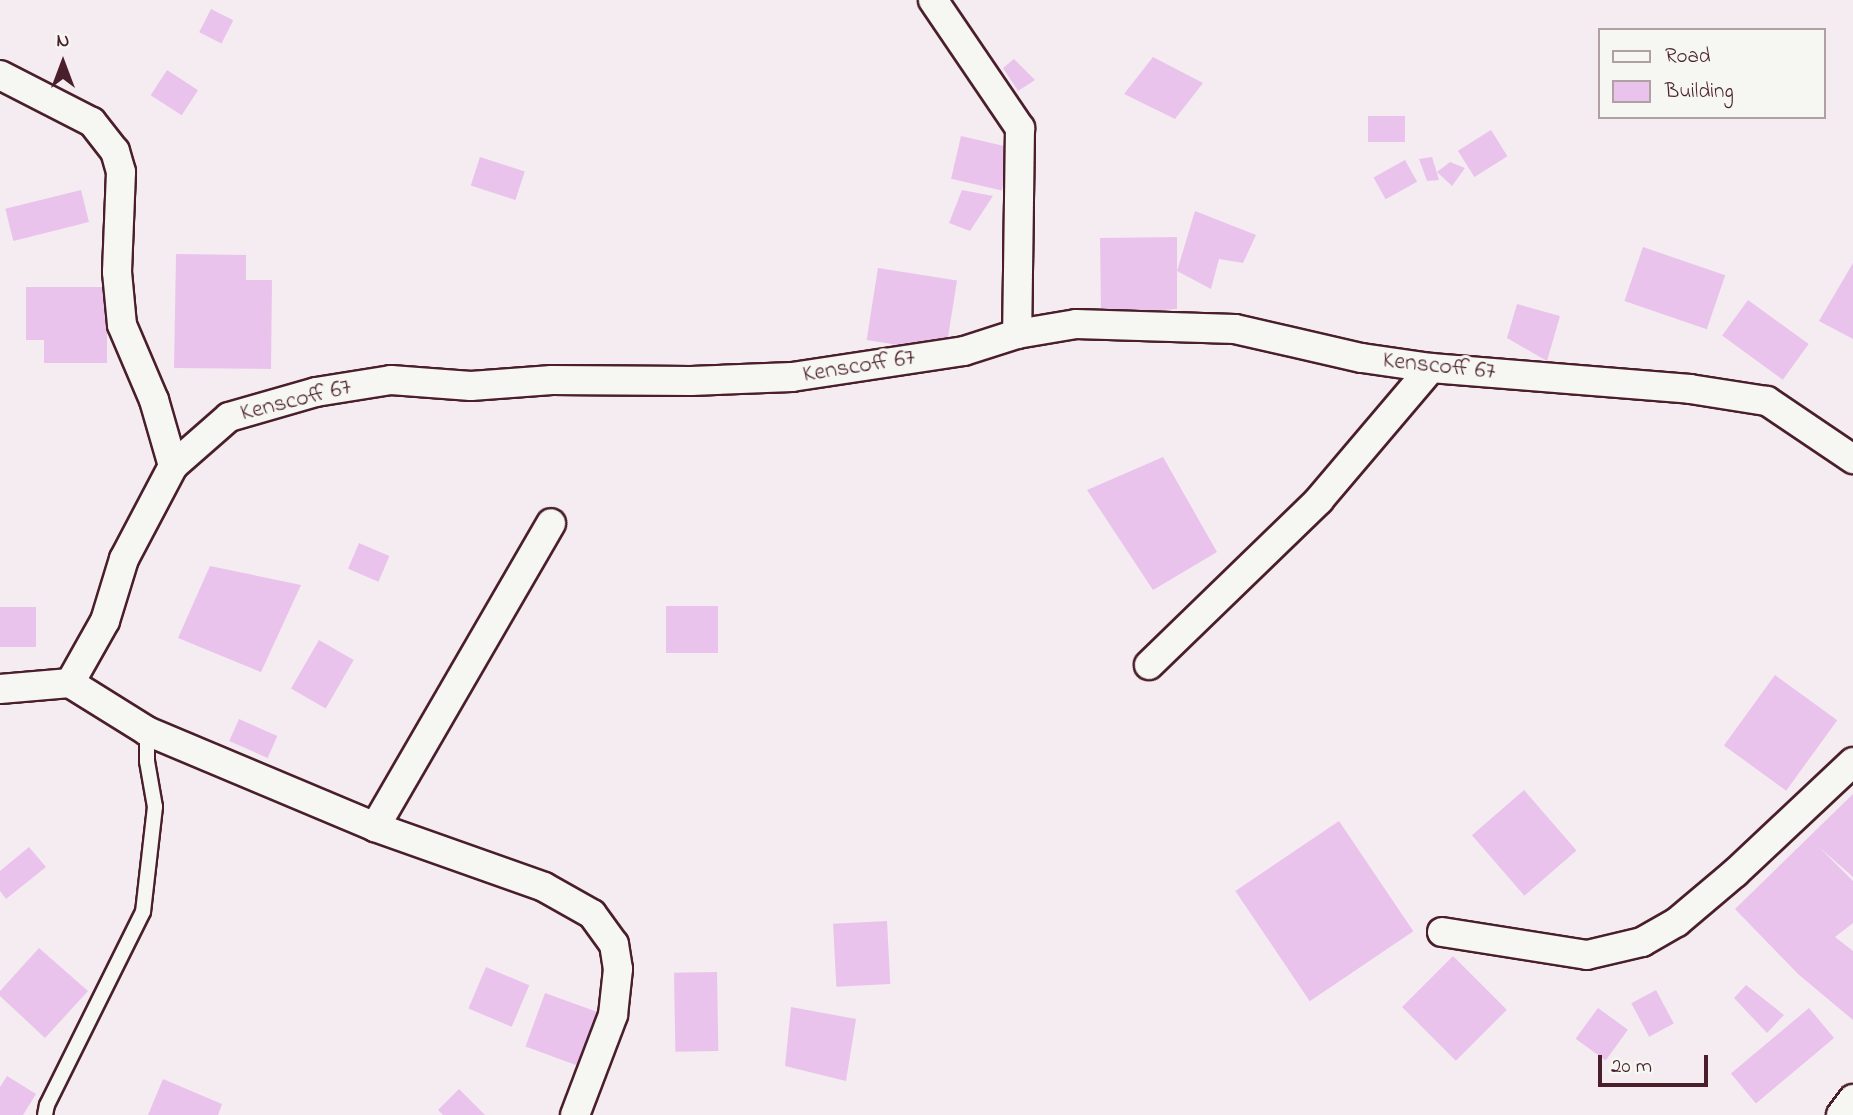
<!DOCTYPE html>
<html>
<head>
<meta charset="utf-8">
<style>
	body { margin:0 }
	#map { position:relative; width:1853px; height:1115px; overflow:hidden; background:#f4ecf1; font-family:"Indie Flower",sans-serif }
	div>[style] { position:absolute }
	.building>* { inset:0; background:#eac3ed; transform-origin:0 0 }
	.roads { filter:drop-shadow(2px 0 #4a1f2b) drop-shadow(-2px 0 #4a1f2b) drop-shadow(0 2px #4a1f2b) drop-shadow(0 -2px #4a1f2b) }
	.lane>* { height:14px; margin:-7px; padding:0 7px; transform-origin:7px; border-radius:7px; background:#f6f6f2 }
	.street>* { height:28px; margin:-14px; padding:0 14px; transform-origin:14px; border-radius:14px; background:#f6f6f2 }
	span { translate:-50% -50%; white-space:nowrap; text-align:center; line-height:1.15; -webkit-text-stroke:6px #f6f6f2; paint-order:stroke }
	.street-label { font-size:24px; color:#4a1f2b }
	.legend { position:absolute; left:1598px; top:28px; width:228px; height:91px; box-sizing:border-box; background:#f6f6f2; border:2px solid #b1a0a2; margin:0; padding:9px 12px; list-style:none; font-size:21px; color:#4a1f2b }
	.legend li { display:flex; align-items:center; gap:14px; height:35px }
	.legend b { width:35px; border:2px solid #b1a0a2 }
	.north { position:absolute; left:28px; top:28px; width:70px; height:70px; -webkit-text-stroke:5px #f6f6f2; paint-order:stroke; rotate:0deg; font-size:19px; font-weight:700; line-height:28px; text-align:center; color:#4a1f2b }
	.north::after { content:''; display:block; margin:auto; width:24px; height:32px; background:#4a1f2b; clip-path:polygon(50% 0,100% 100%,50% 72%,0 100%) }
	.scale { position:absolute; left:1598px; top:1055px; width:110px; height:32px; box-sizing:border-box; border:4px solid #4a1f2b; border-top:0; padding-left:9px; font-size:21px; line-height:24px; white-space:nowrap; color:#4a1f2b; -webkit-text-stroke:5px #f6f6f2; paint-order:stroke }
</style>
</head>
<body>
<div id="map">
	<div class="building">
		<div style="left:211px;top:9px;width:25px;height:26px;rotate:27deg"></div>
		<div style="clip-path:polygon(1153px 57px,1203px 83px,1175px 119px,1124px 94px)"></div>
		<div style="clip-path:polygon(1014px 59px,1035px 80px,1018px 91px,1003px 68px)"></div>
		<div style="left:167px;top:70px;width:37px;height:30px;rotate:33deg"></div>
		<div style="left:1368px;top:116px;width:37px;height:26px"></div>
		<div style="left:1491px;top:130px;width:31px;height:39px;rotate:58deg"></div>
		<div style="left:961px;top:136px;width:52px;height:44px;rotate:13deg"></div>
		<div style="left:480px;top:157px;width:47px;height:30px;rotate:18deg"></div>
		<div style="clip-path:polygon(1432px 157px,1439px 180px,1427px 181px,1419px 159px)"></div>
		<div style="left:1405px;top:160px;width:25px;height:36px;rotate:61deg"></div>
		<div style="clip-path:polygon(1450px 162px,1465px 168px,1452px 186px,1437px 172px)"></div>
		<div style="left:81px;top:190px;width:33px;height:78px;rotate:76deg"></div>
		<div style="clip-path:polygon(962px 190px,993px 196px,970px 231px,949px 223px)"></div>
		<div style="clip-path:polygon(1195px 211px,1256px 235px,1243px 263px,1219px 259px,1211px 289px,1177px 271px,1177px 309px,1101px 314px,1100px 238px,1177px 237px,1177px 271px)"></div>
		<div style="left:1643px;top:247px;width:87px;height:57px;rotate:19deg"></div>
		<div style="clip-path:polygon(176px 254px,246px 255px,246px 280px,272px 280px,271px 369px,174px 368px)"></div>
		<div style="clip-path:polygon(1853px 263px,1853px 339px,1819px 321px)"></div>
		<div style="left:878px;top:268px;width:80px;height:73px;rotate:9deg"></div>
		<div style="clip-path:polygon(26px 287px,107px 287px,107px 363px,44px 363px,44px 340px,26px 340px)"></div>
		<div style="left:1748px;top:300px;width:75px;height:44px;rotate:36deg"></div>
		<div style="clip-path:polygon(1517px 304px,1560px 316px,1547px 361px,1507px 338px)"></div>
		<div style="clip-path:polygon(1163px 457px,1217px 552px,1153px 590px,1087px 490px)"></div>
		<div style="left:359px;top:543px;width:33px;height:28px;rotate:23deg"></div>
		<div style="clip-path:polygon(210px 566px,301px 585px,261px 672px,178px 638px)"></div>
		<div style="left:666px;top:606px;width:52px;height:47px"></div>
		<div style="left:0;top:607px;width:36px;height:40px"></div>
		<div style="left:319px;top:640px;width:40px;height:56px;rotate:30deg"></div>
		<div style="left:1775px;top:675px;width:77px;height:87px;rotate:36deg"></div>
		<div style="left:239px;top:719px;width:42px;height:24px;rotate:24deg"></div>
		<div style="left:1524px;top:790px;width:80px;height:69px;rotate:49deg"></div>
		<div style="clip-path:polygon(1853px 794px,1853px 877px,1819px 847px,1853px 881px,1853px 923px,1835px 937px,1853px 951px,1853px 1020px,1798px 974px,1735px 909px)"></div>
		<div style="left:1339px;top:821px;width:133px;height:125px;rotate:56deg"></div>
		<div style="clip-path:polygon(29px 847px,46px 867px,6px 899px,0 891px,0 871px)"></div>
		<div style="left:887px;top:921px;width:63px;height:54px;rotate:87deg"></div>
		<div style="clip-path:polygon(39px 948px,88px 991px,45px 1038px,0 996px,0 991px)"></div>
		<div style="left:1453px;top:956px;width:76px;height:72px;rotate:45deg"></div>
		<div style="left:486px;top:967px;width:47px;height:45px;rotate:23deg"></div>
		<div style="left:717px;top:972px;width:79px;height:43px;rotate:89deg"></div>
		<div style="clip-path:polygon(1746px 985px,1784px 1015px,1767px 1033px,1734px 998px)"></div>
		<div style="left:1656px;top:990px;width:38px;height:28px;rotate:62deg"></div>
		<div style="left:545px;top:993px;width:58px;height:57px;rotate:20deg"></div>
		<div style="clip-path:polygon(791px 1007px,856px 1019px,846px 1081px,785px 1066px)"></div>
		<div style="left:1598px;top:1008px;width:37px;height:38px;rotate:36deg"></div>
		<div style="left:1809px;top:1008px;width:39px;height:102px;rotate:50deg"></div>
		<div style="clip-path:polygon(7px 1076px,36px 1094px,23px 1115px,0 1115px,0 1087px)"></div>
		<div style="clip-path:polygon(163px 1079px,222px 1104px,218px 1115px,148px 1115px)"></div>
		<div style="clip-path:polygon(459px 1089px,485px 1115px,443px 1115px,438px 1110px)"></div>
	</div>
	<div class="roads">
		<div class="lane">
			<div style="left:45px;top:1115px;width:10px;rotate:-79deg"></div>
			<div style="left:47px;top:1105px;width:216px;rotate:-63.6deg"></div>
			<div style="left:143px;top:912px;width:106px;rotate:-83.5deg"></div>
			<div style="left:155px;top:807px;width:47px;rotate:-99.9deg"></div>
			<div style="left:147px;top:761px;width:30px;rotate:-90deg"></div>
		</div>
		<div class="street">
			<div style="left:933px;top:0;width:155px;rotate:55.8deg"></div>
			<div style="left:1020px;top:128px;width:206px;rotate:90.8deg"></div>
			<div style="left:0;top:75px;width:103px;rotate:27.1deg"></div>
			<div style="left:92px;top:122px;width:37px;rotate:52deg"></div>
			<div style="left:115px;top:151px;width:22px;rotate:74deg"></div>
			<div style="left:121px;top:172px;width:100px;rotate:92.3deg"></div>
			<div style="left:117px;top:272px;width:53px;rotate:84.6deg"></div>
			<div style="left:122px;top:325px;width:82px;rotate:66.9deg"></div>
			<div style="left:154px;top:400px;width:69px;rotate:73.9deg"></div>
			<div style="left:1149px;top:665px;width:237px;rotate:-44.1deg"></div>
			<div style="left:1319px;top:500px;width:173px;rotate:-49.7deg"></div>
			<div style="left:70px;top:683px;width:91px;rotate:31.9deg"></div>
			<div style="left:147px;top:731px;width:247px;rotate:22.8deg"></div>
			<div style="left:375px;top:827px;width:179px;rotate:19.5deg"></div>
			<div style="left:544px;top:887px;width:55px;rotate:29.4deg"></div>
			<div style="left:592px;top:914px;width:37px;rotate:54deg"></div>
			<div style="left:614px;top:944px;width:25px;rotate:81deg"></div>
			<div style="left:618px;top:969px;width:46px;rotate:96.2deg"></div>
			<div style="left:613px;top:1015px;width:107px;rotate:110.8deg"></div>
			<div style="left:0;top:689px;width:70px;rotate:-4.9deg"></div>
			<div style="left:70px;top:683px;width:71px;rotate:-60.6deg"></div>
			<div style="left:105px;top:621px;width:65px;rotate:-73deg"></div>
			<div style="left:124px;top:559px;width:105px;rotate:-62.2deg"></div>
			<div style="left:173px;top:466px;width:74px;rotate:-41.2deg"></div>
			<div style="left:229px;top:417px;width:91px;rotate:-16deg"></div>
			<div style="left:316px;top:392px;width:76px;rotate:-9.1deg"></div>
			<div style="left:391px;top:380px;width:80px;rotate:4.3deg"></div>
			<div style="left:471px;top:386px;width:81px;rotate:-4.2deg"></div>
			<div style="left:552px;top:380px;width:139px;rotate:0.4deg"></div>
			<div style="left:691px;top:381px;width:101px;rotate:-2.3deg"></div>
			<div style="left:792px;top:377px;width:174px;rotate:-8.6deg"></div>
			<div style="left:964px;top:351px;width:56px;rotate:-17.8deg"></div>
			<div style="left:1017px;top:334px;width:60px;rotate:-9.6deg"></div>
			<div style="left:1076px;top:324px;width:159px;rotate:1.8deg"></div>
			<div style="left:1235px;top:329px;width:130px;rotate:12.9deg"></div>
			<div style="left:1362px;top:358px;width:70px;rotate:8.2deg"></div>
			<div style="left:1431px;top:368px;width:260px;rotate:4.6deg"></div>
			<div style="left:1690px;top:389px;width:78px;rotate:8.9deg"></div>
			<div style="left:1767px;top:401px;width:104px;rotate:34deg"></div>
			<div style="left:375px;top:827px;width:351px;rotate:-59.9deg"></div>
			<div style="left:1442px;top:932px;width:147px;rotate:9deg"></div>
			<div style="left:1587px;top:955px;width:57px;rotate:-13.3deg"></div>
			<div style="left:1642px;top:942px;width:40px;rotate:-29.7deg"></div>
			<div style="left:1677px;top:922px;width:76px;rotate:-40.2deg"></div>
			<div style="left:1735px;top:873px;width:162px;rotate:-43.2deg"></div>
			<div style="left:1841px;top:1115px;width:20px;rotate:-53deg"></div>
		</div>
	</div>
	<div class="street-label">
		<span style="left:859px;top:367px;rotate:-9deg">Kenscoff 67</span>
		<span style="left:1439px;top:367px;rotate:6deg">Kenscoff 67</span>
		<span style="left:296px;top:401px;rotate:-14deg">Kenscoff 67</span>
	</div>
	<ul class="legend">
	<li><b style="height:9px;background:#f6f6f2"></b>Road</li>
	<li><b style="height:19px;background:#eac3ed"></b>Building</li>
	</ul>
	<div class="north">N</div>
	<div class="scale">20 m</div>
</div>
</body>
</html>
